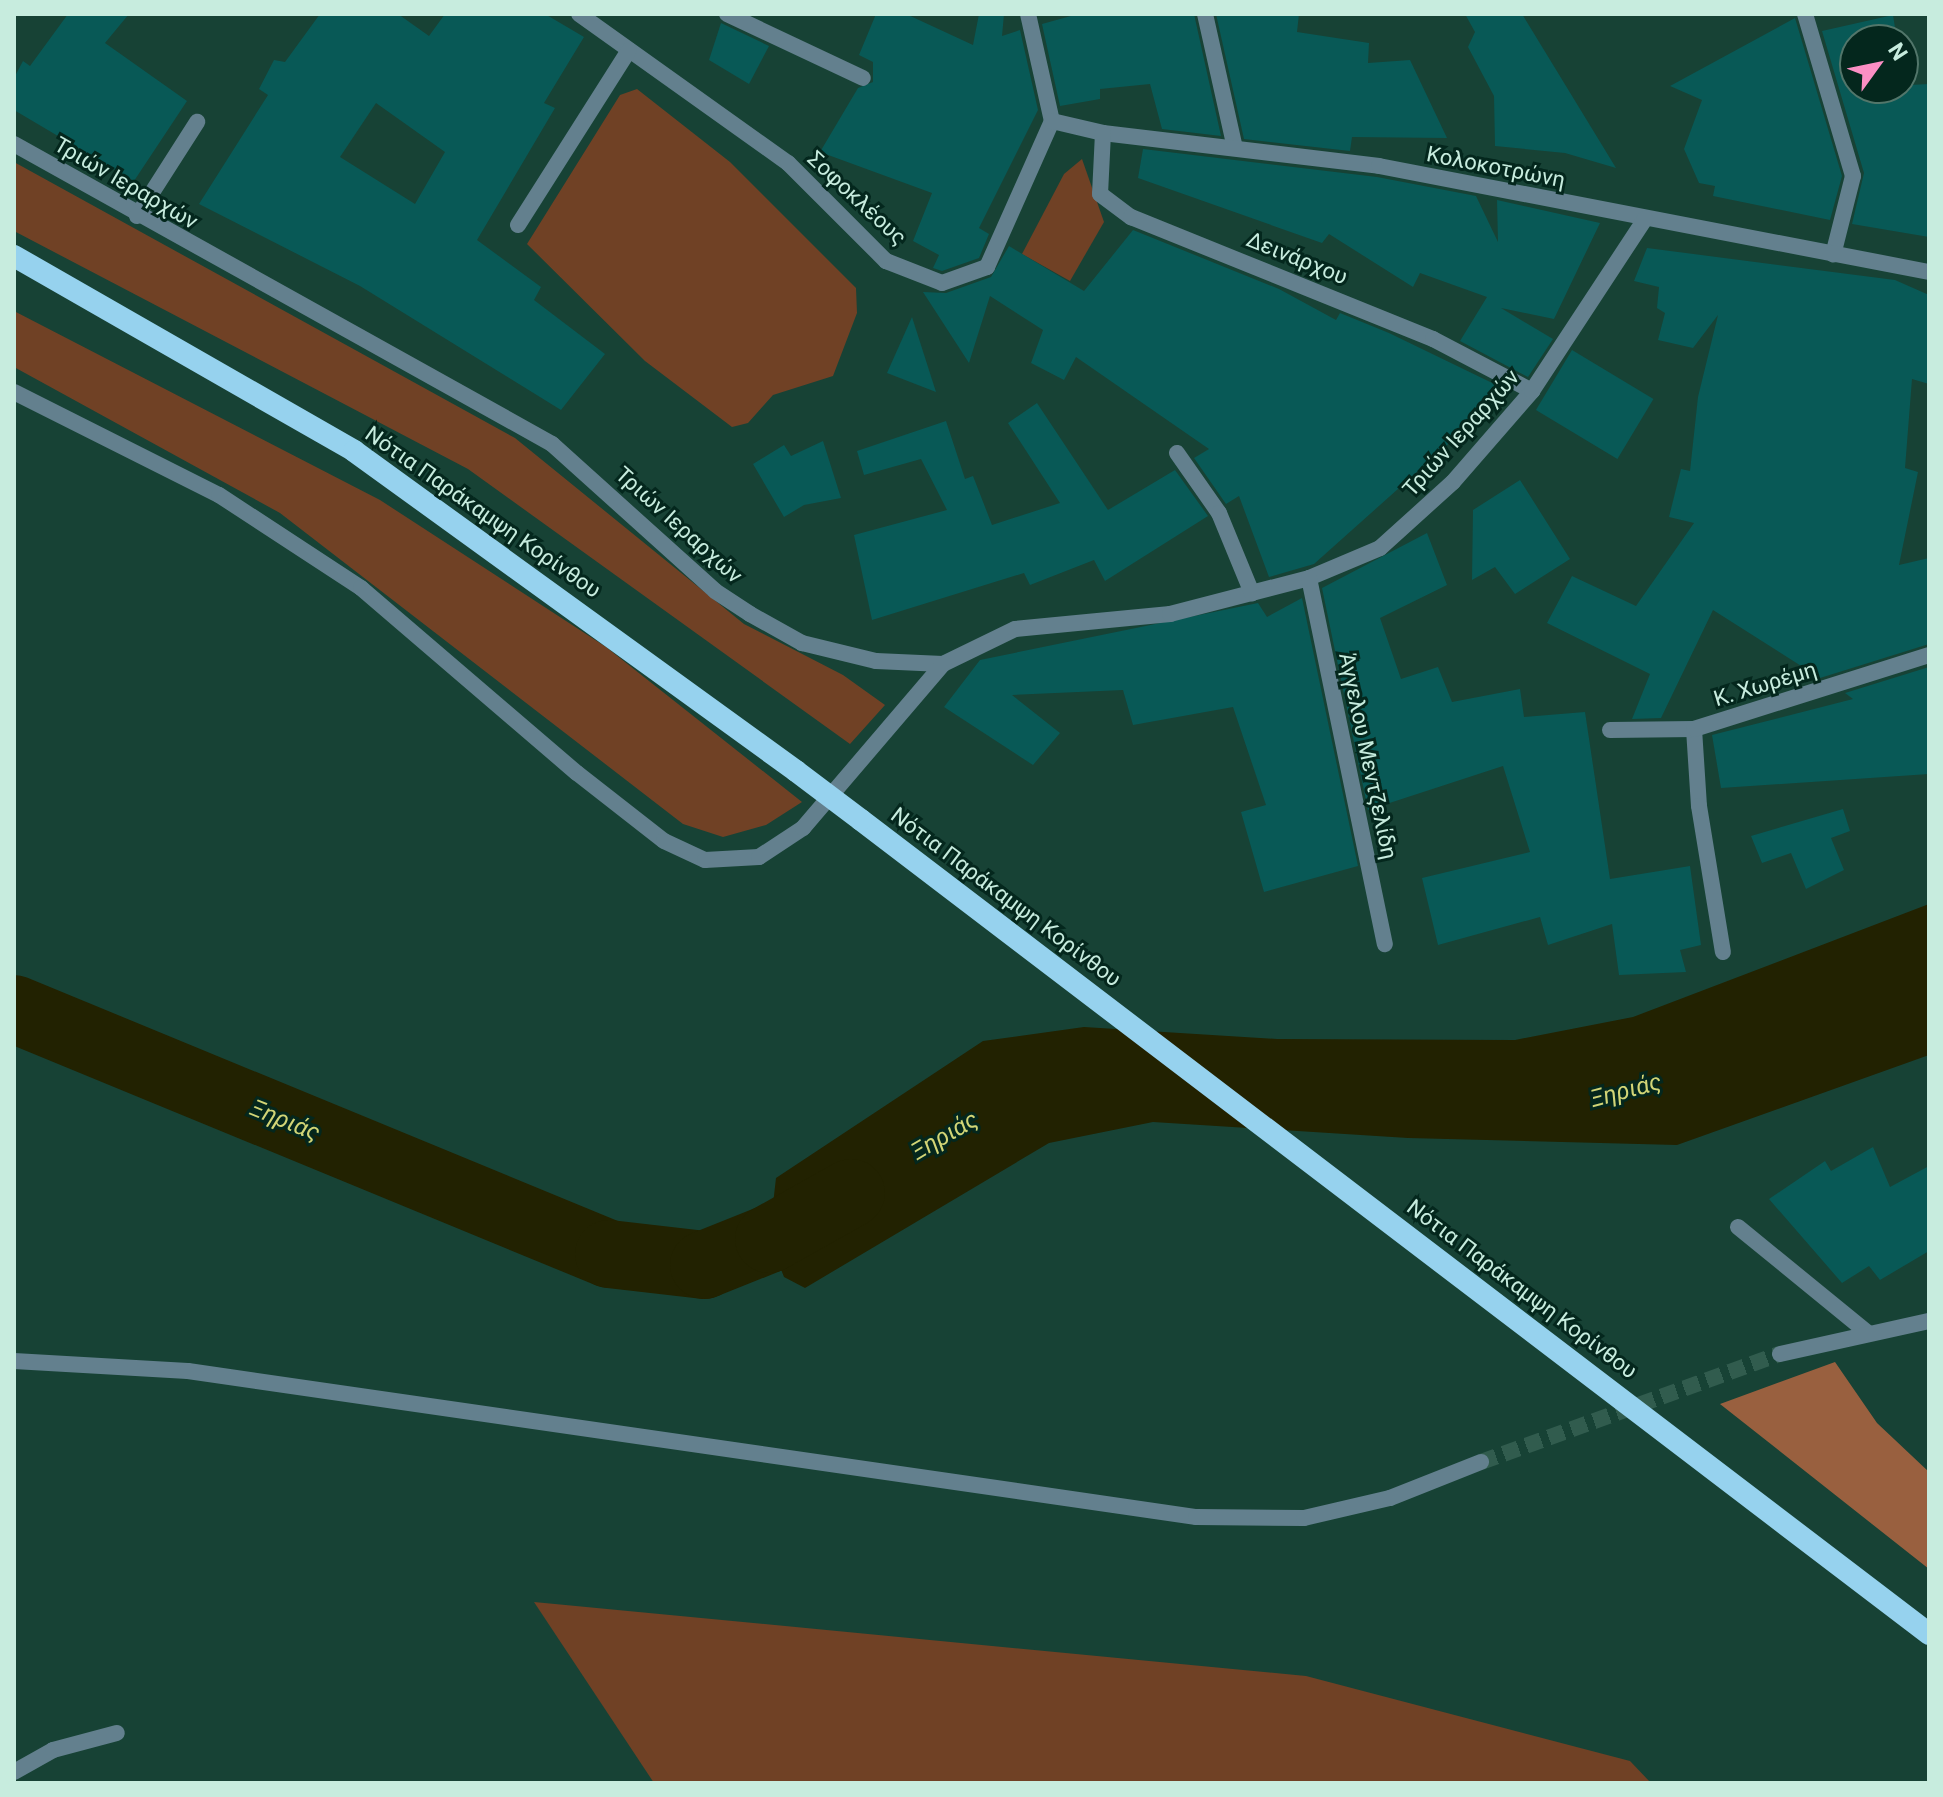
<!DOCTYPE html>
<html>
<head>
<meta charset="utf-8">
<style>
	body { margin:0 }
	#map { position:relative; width:1943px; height:1797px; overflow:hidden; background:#174235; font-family:Roboto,sans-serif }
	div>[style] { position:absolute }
	.green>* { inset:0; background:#704125 }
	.forest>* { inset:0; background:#99603f }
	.water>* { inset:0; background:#222201 }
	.river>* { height:68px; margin:-34px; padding:0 34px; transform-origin:34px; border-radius:34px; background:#222201 }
	.building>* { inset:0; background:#085956; transform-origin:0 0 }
	.minor-tunnel>* { height:16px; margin-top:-8px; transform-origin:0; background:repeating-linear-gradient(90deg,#315c4e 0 16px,transparent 0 24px) }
	.pedestrian>* { height:16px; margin:-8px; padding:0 8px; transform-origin:8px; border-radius:8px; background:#63808e }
	.minor>* { height:16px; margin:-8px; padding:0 8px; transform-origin:8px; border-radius:8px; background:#63808e }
	.trunk>* { height:22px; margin:-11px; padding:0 11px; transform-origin:11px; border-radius:11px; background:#96d2ee }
	.trunk-bridge>* { height:22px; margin:-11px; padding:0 11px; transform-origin:11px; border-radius:11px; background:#96d2ee }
	span { translate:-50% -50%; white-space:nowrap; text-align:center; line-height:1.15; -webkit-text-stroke:6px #04271d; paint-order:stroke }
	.street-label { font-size:22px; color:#c7ecde }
	.water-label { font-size:24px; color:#d2d576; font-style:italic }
	.frame { position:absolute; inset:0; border:16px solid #c7ecde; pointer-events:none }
	.north { position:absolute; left:1839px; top:24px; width:80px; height:80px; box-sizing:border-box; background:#04271d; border:2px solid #52766a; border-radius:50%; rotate:57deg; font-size:22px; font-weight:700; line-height:32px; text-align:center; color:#c7ecde }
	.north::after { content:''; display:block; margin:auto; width:28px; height:36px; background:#fb8fc4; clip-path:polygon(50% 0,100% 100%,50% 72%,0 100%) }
</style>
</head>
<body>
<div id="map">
	<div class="green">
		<div style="clip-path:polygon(637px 89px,730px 162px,856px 288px,857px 313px,833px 376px,773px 395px,748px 423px,732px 427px,645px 361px,527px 244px,620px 95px)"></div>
		<div style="clip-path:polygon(1082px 159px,1104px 222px,1070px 281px,1022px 254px,1064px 174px)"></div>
		<div style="clip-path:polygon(14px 162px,515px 438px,744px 624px,843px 675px,885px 705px,850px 744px,468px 469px,14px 231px)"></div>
		<div style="clip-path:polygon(14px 311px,380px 500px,606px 647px,802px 802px,766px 825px,723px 837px,683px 824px,280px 513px,14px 367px)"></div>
		<div style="clip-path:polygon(534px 1602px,1306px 1676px,1630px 1761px,1651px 1783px,654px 1783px)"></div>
	</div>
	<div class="forest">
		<div style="clip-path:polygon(1835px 1362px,1877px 1423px,1929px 1472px,1929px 1569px,1720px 1404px)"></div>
	</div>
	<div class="water">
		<div style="clip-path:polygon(1929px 904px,1929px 1055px,1677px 1145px,1408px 1138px,1153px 1122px,1049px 1143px,805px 1288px,784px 1277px,769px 1239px,776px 1178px,983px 1041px,1084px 1027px,1277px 1039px,1515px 1040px,1633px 1017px)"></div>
	</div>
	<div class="river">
		<div style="left:14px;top:1009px;width:643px;rotate:22.38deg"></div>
		<div style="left:609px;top:1254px;width:96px;rotate:6.6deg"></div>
		<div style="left:704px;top:1265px;width:70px;rotate:-21.8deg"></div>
		<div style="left:769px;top:1239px;width:94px;rotate:-29.3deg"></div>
	</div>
	<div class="building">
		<div style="clip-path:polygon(68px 14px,129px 14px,105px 43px,187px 101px,134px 181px,14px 110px,14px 78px,23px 61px,30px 66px)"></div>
		<div style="clip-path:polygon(evenodd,320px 14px,398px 14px,429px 36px,445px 14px,545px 14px,584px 37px,544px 103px,555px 108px,477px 240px,541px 287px,534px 300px,605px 354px,561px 410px,360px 286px,199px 204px,268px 95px,259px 89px,274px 60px,285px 62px,320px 14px,376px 103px,445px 152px,415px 204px,340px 157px,376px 103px)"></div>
		<div style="clip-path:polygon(876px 14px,906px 14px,973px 45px,979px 14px,1004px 14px,1002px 36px,1020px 30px,1038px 110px,979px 228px,989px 234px,979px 258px,942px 271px,933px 268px,939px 255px,913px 241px,932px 193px,820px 152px,858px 88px,873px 82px,873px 62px,859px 55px)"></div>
		<div style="clip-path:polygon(1078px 14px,1194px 14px,1221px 136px,1162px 129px,1150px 84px,1100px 89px,1100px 99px,1060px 106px,1042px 24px)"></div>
		<div style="clip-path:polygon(1216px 14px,1299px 14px,1297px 32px,1369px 43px,1368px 63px,1410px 60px,1447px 138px,1352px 137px,1350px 151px,1244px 139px)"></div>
		<div style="clip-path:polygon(1465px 14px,1522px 14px,1616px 168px,1565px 153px,1495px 146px,1494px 96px,1468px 47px,1475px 32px)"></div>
		<div style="clip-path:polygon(1893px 15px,1897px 40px,1855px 40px,1855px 88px,1929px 84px,1929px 237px,1852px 224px,1864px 173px,1822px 31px)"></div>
		<div style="clip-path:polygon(1795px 18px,1842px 176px,1830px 220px,1713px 196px,1715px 186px,1699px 183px,1684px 149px,1702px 100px,1670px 86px)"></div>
		<div style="clip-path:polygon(721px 23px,769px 46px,749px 84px,709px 60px)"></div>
		<div style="clip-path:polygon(1143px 149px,1377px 177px,1476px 196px,1498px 242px,1497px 200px,1600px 223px,1554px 319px,1501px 308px,1553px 339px,1528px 377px,1460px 341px,1487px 297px,1420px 273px,1413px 287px,1329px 234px,1322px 243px,1138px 178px)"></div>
		<div style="clip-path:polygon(1133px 230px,1279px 289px,1336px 320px,1340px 313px,1389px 333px,1515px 394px,1499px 387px,1464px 430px,1314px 564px,1269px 577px,1239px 496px,1226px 504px,1194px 458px,1209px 449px,1076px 357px,1064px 380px,1031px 363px,1043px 330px,990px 296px,969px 363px,923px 292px,946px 293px,991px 277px,1009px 246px,1084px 291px)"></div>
		<div style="clip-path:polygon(1647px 248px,1895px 280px,1929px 295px,1929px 384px,1912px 379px,1905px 468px,1918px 472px,1899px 565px,1929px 558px,1929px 644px,1820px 678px,1713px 610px,1661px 718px,1632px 719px,1650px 674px,1547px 623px,1572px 576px,1636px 606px,1694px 523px,1669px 517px,1681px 469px,1690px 471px,1698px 397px,1718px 315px,1693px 348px,1658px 340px,1665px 313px,1657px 308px,1659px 287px,1634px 281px)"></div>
		<div style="clip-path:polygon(912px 317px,936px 392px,887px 373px)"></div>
		<div style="left:1572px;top:350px;width:95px;height:70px;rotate:31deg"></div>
		<div style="clip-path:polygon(1037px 403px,1108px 510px,1175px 470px,1208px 516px,1105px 581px,1094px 560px,1030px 585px,1024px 573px,872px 620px,854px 535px,947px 510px,921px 459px,864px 475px,857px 451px,946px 421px,965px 479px,973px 476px,992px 525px,1060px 503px,1008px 423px)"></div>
		<div style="clip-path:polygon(823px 441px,841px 498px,804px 505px,784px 517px,753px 464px,784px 445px,791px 456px)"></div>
		<div style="clip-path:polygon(1520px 480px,1570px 559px,1515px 594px,1495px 567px,1472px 580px,1473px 510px)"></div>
		<div style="clip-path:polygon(1427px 533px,1447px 585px,1380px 618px,1401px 679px,1438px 667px,1452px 702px,1520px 689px,1524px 717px,1585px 712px,1610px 879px,1690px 866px,1701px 945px,1680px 950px,1686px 972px,1619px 975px,1612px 924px,1548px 945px,1540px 917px,1438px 945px,1422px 878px,1530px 852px,1503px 766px,1368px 810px,1322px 588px)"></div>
		<div style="clip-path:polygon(1302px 598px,1358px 866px,1264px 892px,1241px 812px,1266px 805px,1233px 707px,1133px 725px,1123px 690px,1012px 695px,1060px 733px,1033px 765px,944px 707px,980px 660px,1258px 603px,1267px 617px)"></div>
		<div style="clip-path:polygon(1929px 667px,1929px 774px,1721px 788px,1712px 735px,1853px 699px,1845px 693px)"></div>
		<div style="clip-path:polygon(1843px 809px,1850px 831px,1831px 838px,1844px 870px,1806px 889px,1791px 853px,1762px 863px,1751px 836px)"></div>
		<div style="clip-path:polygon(1873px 1147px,1890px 1187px,1929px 1166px,1929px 1251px,1880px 1280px,1869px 1266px,1842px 1283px,1769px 1199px,1825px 1161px,1831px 1171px)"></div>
	</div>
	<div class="minor-tunnel">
		<div style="left:1481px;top:1462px;width:318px;rotate:-19.9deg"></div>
	</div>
	<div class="pedestrian">
		<div style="left:727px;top:14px;width:150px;rotate:25.2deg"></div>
	</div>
	<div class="minor">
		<div style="left:579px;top:14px;width:257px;rotate:35.5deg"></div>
		<div style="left:788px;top:163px;width:139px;rotate:45deg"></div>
		<div style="left:886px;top:261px;width:60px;rotate:21.4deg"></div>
		<div style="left:942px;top:283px;width:48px;rotate:-19.6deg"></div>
		<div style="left:987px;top:267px;width:160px;rotate:-66deg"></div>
		<div style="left:1028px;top:14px;width:110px;rotate:77.4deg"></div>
		<div style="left:1205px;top:14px;width:137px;rotate:77.4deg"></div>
		<div style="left:1805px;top:14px;width:169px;rotate:73.5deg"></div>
		<div style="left:1853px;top:176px;width:81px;rotate:104.2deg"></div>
		<div style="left:1052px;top:121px;width:52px;rotate:13.2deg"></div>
		<div style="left:1103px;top:133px;width:278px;rotate:6.8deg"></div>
		<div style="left:1379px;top:166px;width:560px;rotate:10.91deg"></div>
		<div style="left:1103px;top:133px;width:61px;rotate:92.8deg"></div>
		<div style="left:1100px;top:194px;width:39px;rotate:37deg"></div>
		<div style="left:1131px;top:217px;width:326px;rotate:22deg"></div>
		<div style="left:1433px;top:339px;width:112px;rotate:27.7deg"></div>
		<div style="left:14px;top:144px;width:616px;rotate:29.14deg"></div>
		<div style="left:552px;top:444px;width:219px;rotate:42deg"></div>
		<div style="left:715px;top:591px;width:42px;rotate:33.3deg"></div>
		<div style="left:750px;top:614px;width:60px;rotate:29.1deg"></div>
		<div style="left:802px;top:643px;width:76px;rotate:13.7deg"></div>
		<div style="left:876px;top:661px;width:67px;rotate:2.6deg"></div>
		<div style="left:943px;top:664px;width:80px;rotate:-25.9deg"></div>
		<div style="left:1015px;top:629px;width:156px;rotate:-5.5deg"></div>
		<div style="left:1170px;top:614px;width:144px;rotate:-14.5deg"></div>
		<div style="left:1309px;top:578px;width:77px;rotate:-22.9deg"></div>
		<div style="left:1380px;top:548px;width:98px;rotate:-42.1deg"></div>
		<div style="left:1453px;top:482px;width:121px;rotate:-49deg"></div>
		<div style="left:1532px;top:391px;width:206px;rotate:-56.7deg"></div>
		<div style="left:137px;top:216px;width:112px;rotate:-57.4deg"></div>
		<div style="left:518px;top:225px;width:207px;rotate:-57.6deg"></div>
		<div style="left:14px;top:392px;width:229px;rotate:26.7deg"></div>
		<div style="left:219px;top:495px;width:170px;rotate:33.2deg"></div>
		<div style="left:361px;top:588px;width:284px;rotate:40.6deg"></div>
		<div style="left:577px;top:773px;width:110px;rotate:38deg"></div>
		<div style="left:664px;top:841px;width:45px;rotate:24.9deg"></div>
		<div style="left:705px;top:860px;width:54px;rotate:-3.2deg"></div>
		<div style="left:759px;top:857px;width:53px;rotate:-33.4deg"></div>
		<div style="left:803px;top:828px;width:216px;rotate:-49.5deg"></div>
		<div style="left:1177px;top:453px;width:73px;rotate:55deg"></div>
		<div style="left:1219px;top:513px;width:87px;rotate:67.6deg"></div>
		<div style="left:1309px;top:578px;width:374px;rotate:78.3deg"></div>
		<div style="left:1694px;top:729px;width:77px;rotate:86.3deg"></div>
		<div style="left:1699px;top:806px;width:148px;rotate:80.7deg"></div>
		<div style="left:1610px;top:730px;width:84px;rotate:-0.7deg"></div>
		<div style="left:1694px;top:729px;width:246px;rotate:-17.5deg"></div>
		<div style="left:1738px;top:1227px;width:168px;rotate:39.2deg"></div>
		<div style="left:1780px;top:1354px;width:153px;rotate:-12.5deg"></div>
		<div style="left:14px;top:1361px;width:174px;rotate:3.3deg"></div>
		<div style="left:188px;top:1371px;width:1019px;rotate:8.24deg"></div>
		<div style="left:1196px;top:1517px;width:108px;rotate:0.5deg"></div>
		<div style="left:1304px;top:1518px;width:88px;rotate:-13.1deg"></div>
		<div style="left:1390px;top:1498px;width:98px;rotate:-21.6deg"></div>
		<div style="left:14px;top:1772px;width:45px;rotate:-29.4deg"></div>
		<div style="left:53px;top:1750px;width:66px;rotate:-14.9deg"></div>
	</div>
	<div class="trunk">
		<div style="left:14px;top:256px;width:392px;rotate:29.8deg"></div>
		<div style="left:354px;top:451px;width:546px;rotate:35.9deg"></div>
		<div style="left:861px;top:820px;width:1343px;rotate:37.31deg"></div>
	</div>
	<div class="trunk-bridge">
		<div style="left:796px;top:771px;width:81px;rotate:37deg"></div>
	</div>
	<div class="street-label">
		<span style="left:1496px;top:167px;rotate:11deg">Κολοκοτρώνη</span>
		<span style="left:126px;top:183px;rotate:30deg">Τριών Ιεραρχών</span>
		<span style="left:857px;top:198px;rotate:43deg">Σοφοκλέους</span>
		<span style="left:1297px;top:258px;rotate:22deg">Δεινάρχου</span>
		<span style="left:1461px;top:433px;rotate:-48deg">Τριών Ιεραρχών</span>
		<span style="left:483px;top:512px;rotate:35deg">Νότια Παράκαμψη Κορίνθου</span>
		<span style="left:679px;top:525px;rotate:42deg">Τριών Ιεραρχών</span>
		<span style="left:1765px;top:684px;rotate:-17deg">Κ. Χωρέμη</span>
		<span style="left:1368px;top:756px;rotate:78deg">Άγγελου Μεντζελίδη</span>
		<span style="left:1006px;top:897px;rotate:37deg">Νότια Παράκαμψη Κορίνθου</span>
		<span style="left:1522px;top:1289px;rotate:37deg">Νότια Παράκαμψη Κορίνθου</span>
	</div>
	<div class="water-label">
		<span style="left:1626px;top:1091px;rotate:-15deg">Ξηριάς</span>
		<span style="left:285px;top:1121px;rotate:22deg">Ξηριάς</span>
		<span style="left:945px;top:1136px;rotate:-30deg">Ξηριάς</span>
	</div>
	<div class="frame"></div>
	<div class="north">N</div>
</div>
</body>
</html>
